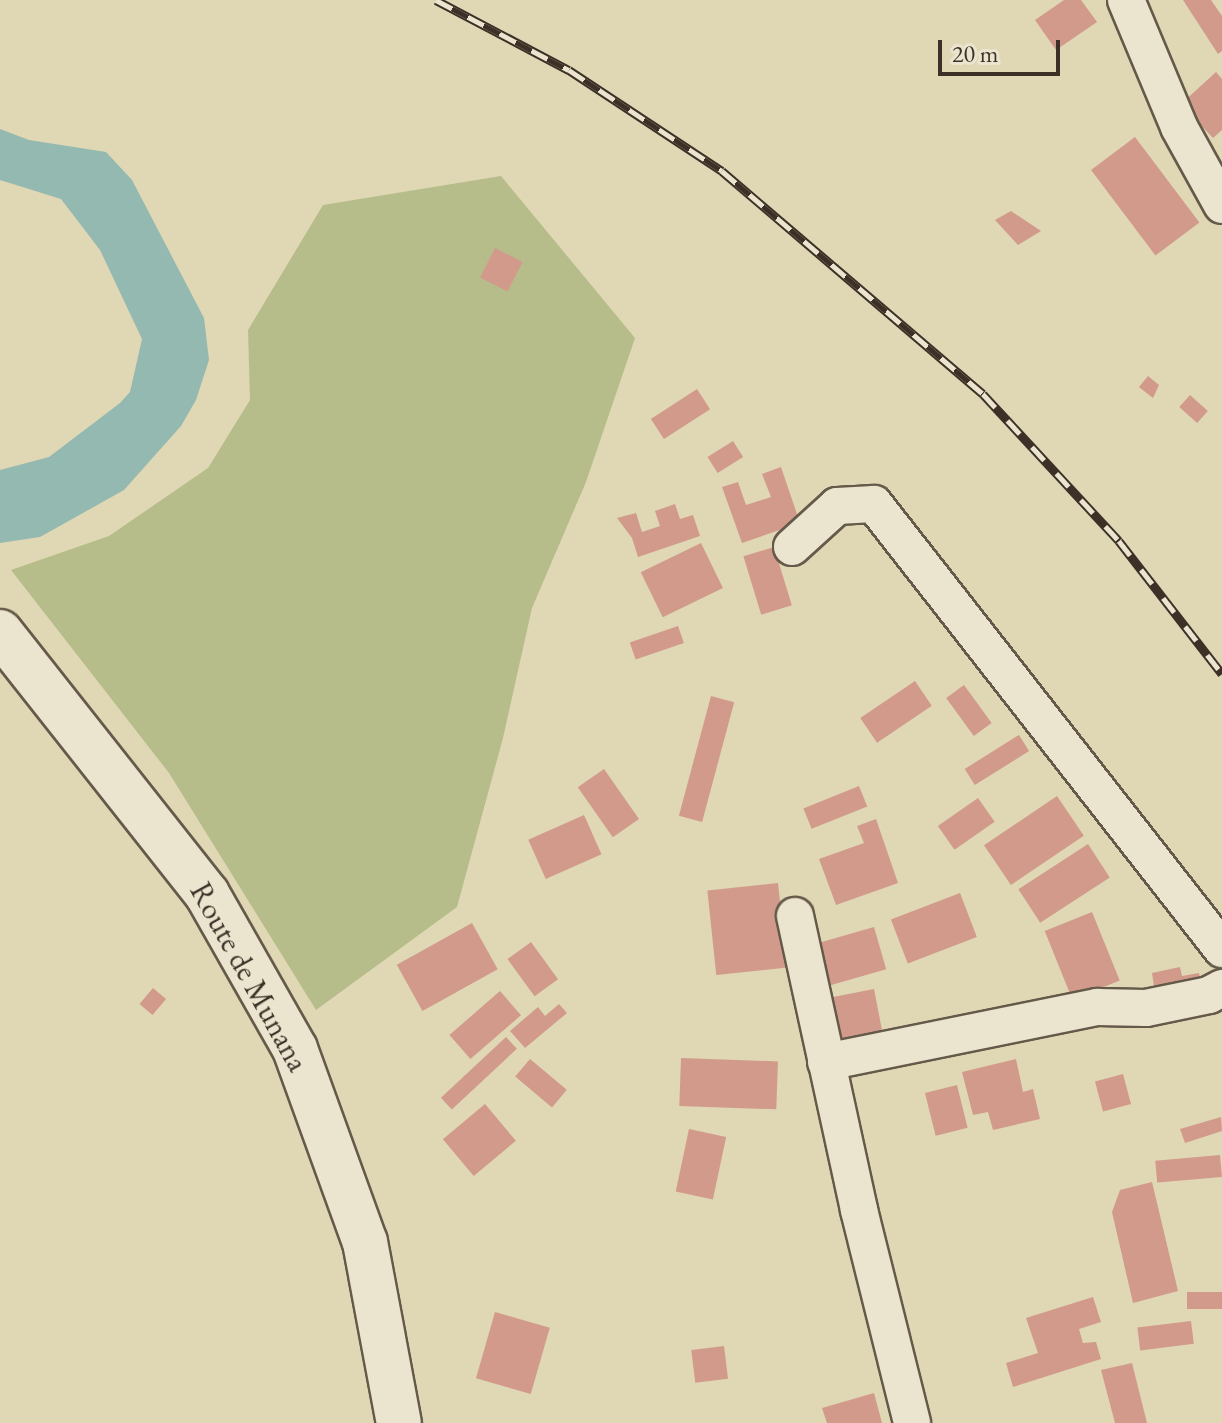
<!DOCTYPE html>
<html>
<head>
<meta charset="utf-8">
<style>
	body { margin:0 }
	#map { position:relative; width:1222px; height:1423px; overflow:hidden; background:#e0d7b5; font-family:"EB Garamond",serif }
	div>[style] { position:absolute }
	.green>* { inset:0; background:#b7bd8a }
	.water>* { inset:0; background:#94b9b1 }
	.building>* { inset:0; background:#d19a8b; transform-origin:0 0 }
	.roads { filter:drop-shadow(2px 0 #655a4a) drop-shadow(-2px 0 #655a4a) drop-shadow(0 2px #655a4a) drop-shadow(0 -2px #655a4a) }
	.minor>* { height:36px; margin:-18px; padding:0 18px; transform-origin:18px; border-radius:18px; background:#ebe5cf }
	.secondary>* { height:44px; margin:-22px; padding:0 22px; transform-origin:22px; border-radius:22px; background:#ebe5cf }
	.rail>* { height:9px; margin-top:-4.5px; transform-origin:0; background:repeating-linear-gradient(90deg,#ebe5cf 0 18px,#3c3027 0 36px); box-sizing:border-box; border-block:2px solid #3c3027 }
	span { translate:-50% -50%; white-space:nowrap; text-align:center; line-height:1.15; -webkit-text-stroke:6px #ebe5cf; paint-order:stroke }
	.street-label { font-size:30px; color:#3c3027 }
	.scale { position:absolute; left:938px; top:40px; width:122px; height:36px; box-sizing:border-box; border:4px solid #3c3027; border-top:0; padding-left:10px; font-size:24px; line-height:28px; white-space:nowrap; color:#3c3027; -webkit-text-stroke:6px #ebe5cf; paint-order:stroke }
</style>
</head>
<body>
<div id="map">
	<div class="green">
		<div style="clip-path:polygon(501px 176px,635px 338px,586px 482px,532px 608px,503px 738px,457px 907px,316px 1010px,169px 773px,11px 570px,109px 536px,208px 468px,250px 400px,248px 330px,323px 205px)"></div>
	</div>
	<div class="water">
		<div style="clip-path:polygon(0 129px,29px 140px,106px 152px,132px 180px,204px 318px,209px 360px,196px 400px,181px 426px,124px 490px,40px 537px,0 543px,0 470px,49px 457px,120px 403px,130px 392px,142px 339px,100px 250px,61px 199px,0 180px)"></div>
	</div>
	<div class="building">
		<div style="clip-path:polygon(1064px 0,1081px 0,1097px 22px,1056px 50px,1035px 20px)"></div>
		<div style="clip-path:polygon(1183px 0,1211px 0,1222px 16px,1222px 51px,1218px 54px)"></div>
		<div style="clip-path:polygon(1216px 72px,1222px 79px,1222px 130px,1213px 138px,1181px 104px)"></div>
		<div style="left:1135px;top:137px;width:107px;height:55px;rotate:53deg"></div>
		<div style="clip-path:polygon(1011px 211px,1041px 231px,1018px 245px,995px 220px)"></div>
		<div style="left:495px;top:248px;width:31px;height:33px;rotate:27deg"></div>
		<div style="clip-path:polygon(1148px 376px,1159px 385px,1153px 398px,1139px 387px)"></div>
		<div style="left:697px;top:389px;width:24px;height:55px;rotate:57deg"></div>
		<div style="left:1190px;top:395px;width:24px;height:16px;rotate:42deg"></div>
		<div style="left:733px;top:441px;width:19px;height:30px;rotate:58deg"></div>
		<div style="clip-path:polygon(781px 467px,800px 523px,742px 543px,722px 487px,738px 482px,746px 505px,771px 497px,762px 474px)"></div>
		<div style="clip-path:polygon(675px 504px,680px 519px,693px 515px,700px 536px,638px 557px,632px 538px,617px 518px,636px 513px,642px 532px,660px 526px,655px 511px)"></div>
		<div style="left:701px;top:543px;width:50px;height:67px;rotate:64deg"></div>
		<div style="left:774px;top:547px;width:61px;height:32px;rotate:73deg"></div>
		<div style="left:678px;top:626px;width:18px;height:51px;rotate:71deg"></div>
		<div style="left:915px;top:681px;width:30px;height:66px;rotate:56deg"></div>
		<div style="left:964px;top:685px;width:47px;height:22px;rotate:54deg"></div>
		<div style="left:711px;top:696px;width:24px;height:124px;rotate:15deg"></div>
		<div style="left:1019px;top:735px;width:19px;height:64px;rotate:58deg"></div>
		<div style="left:604px;top:769px;width:61px;height:32px;rotate:55deg"></div>
		<div style="left:859px;top:786px;width:22px;height:60px;rotate:68deg"></div>
		<div style="left:1057px;top:796px;width:48px;height:88px;rotate:56deg"></div>
		<div style="left:978px;top:798px;width:29px;height:49px;rotate:55deg"></div>
		<div style="left:584px;top:815px;width:43px;height:61px;rotate:66deg"></div>
		<div style="clip-path:polygon(876px 819px,898px 883px,836px 905px,819px 859px,864px 843px,857px 826px)"></div>
		<div style="left:1088px;top:844px;width:40px;height:83px;rotate:57deg"></div>
		<div style="left:778px;top:883px;width:85px;height:71px;rotate:84deg"></div>
		<div style="left:960px;top:893px;width:47px;height:74px;rotate:69deg"></div>
		<div style="left:1092px;top:912px;width:74px;height:51px;rotate:68deg"></div>
		<div style="left:472px;top:923px;width:53px;height:86px;rotate:61deg"></div>
		<div style="left:874px;top:927px;width:44px;height:58px;rotate:74deg"></div>
		<div style="left:531px;top:942px;width:46px;height:29px;rotate:54deg"></div>
		<div style="clip-path:polygon(1180px 967px,1182px 976px,1199px 973px,1203px 993px,1139px 1005px,1136px 989px,1154px 986px,1152px 973px)"></div>
		<div style="left:153px;top:988px;width:17px;height:21px;rotate:40deg"></div>
		<div style="left:874px;top:989px;width:47px;height:56px;rotate:79deg"></div>
		<div style="left:500px;top:991px;width:32px;height:67px;rotate:49deg"></div>
		<div style="clip-path:polygon(559px 1004px,567px 1013px,525px 1048px,510px 1031px,538px 1007px,545px 1016px)"></div>
		<div style="left:506px;top:1037px;width:16px;height:89px;rotate:47deg"></div>
		<div style="left:681px;top:1058px;width:97px;height:48px;rotate:2deg"></div>
		<div style="left:530px;top:1059px;width:48px;height:23px;rotate:40deg"></div>
		<div style="clip-path:polygon(1016px 1059px,1023px 1092px,1033px 1089px,1040px 1119px,993px 1130px,988px 1112px,973px 1115px,962px 1072px)"></div>
		<div style="left:1123px;top:1074px;width:31px;height:29px;rotate:75deg"></div>
		<div style="left:957px;top:1085px;width:44px;height:33px;rotate:76deg"></div>
		<div style="left:485px;top:1104px;width:48px;height:55px;rotate:50deg"></div>
		<div style="clip-path:polygon(1221px 1117px,1222px 1131px,1185px 1143px,1180px 1129px)"></div>
		<div style="left:689px;top:1129px;width:38px;height:64px;rotate:12deg"></div>
		<div style="left:1220px;top:1155px;width:22px;height:65px;rotate:85deg"></div>
		<div style="clip-path:polygon(1152px 1182px,1178px 1291px,1133px 1303px,1112px 1212px,1120px 1190px)"></div>
		<div style="left:1222px;top:1292px;width:17px;height:35px;rotate:90deg"></div>
		<div style="clip-path:polygon(1093px 1297px,1101px 1322px,1079px 1329px,1083px 1343px,1096px 1342px,1101px 1359px,1013px 1387px,1006px 1363px,1038px 1353px,1026px 1318px)"></div>
		<div style="left:495px;top:1312px;width:57px;height:69px;rotate:16deg"></div>
		<div style="left:1191px;top:1321px;width:23px;height:54px;rotate:83deg"></div>
		<div style="left:724px;top:1346px;width:33px;height:33px;rotate:83deg"></div>
		<div style="clip-path:polygon(1132px 1363px,1147px 1423px,1115px 1423px,1101px 1370px)"></div>
		<div style="clip-path:polygon(874px 1393px,882px 1423px,827px 1423px,822px 1408px)"></div>
	</div>
	<div class="roads">
		<div class="minor">
			<div style="left:1126px;top:0;width:138px;rotate:67.3deg"></div>
			<div style="left:1179px;top:127px;width:89px;rotate:61.1deg"></div>
			<div style="left:792px;top:547px;width:61px;rotate:-42.3deg"></div>
			<div style="left:837px;top:506px;width:37px;rotate:-3deg"></div>
			<div style="left:874px;top:504px;width:565px;rotate:51.97deg"></div>
			<div style="left:795px;top:916px;width:301px;rotate:77.7deg"></div>
			<div style="left:859px;top:1210px;width:219px;rotate:76deg"></div>
			<div style="left:826px;top:1062px;width:277px;rotate:-11.5deg"></div>
			<div style="left:1097px;top:1007px;width:49px;rotate:1.2deg"></div>
			<div style="left:1146px;top:1008px;width:64px;rotate:-11.7deg"></div>
			<div style="left:1209px;top:995px;width:15px;rotate:-28deg"></div>
		</div>
		<div class="secondary">
			<div style="left:0;top:632px;width:334px;rotate:51.7deg"></div>
			<div style="left:207px;top:894px;width:178px;rotate:60.4deg"></div>
			<div style="left:295px;top:1049px;width:205px;rotate:70.1deg"></div>
			<div style="left:365px;top:1242px;width:184px;rotate:79.4deg"></div>
		</div>
	</div>
	<div class="rail">
		<div style="left:436px;top:0;width:150px;rotate:27.8deg"></div>
		<div style="left:569px;top:70px;width:183px;rotate:33.4deg"></div>
		<div style="left:722px;top:171px;width:343px;rotate:40.5deg"></div>
		<div style="left:983px;top:394px;width:200px;rotate:47.2deg"></div>
		<div style="left:1119px;top:541px;width:168px;rotate:52.2deg"></div>
	</div>
	<div class="street-label">
		<span style="left:249px;top:977px;rotate:61deg">Route de Munana</span>
	</div>
	<div class="scale">20 m</div>
</div>
</body>
</html>
